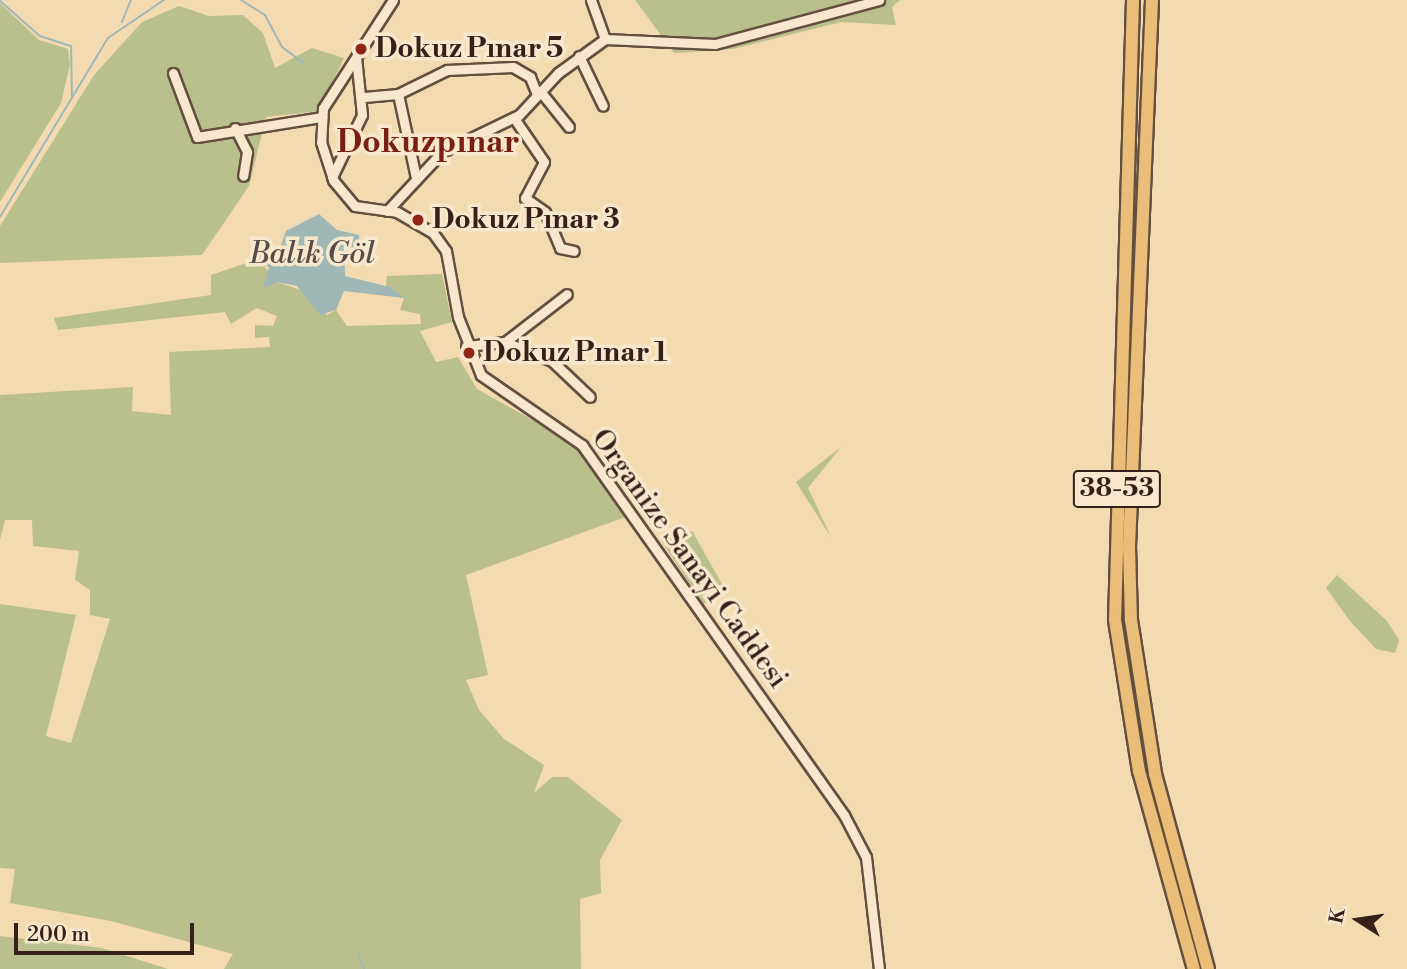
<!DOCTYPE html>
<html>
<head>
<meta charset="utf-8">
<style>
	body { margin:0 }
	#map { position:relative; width:1407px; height:969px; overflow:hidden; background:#f3dab1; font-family:"Libre Bodoni",serif }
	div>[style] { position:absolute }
	.green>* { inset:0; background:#b9c08d }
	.water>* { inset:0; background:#9fb8b6 }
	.stream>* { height:2px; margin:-1px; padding:0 1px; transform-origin:1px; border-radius:1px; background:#9fb8b6 }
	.roads { filter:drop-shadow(2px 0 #644f3f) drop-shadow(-2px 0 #644f3f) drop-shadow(0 2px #644f3f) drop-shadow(0 -2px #644f3f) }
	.minor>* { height:9px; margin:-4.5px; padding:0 4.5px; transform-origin:4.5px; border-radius:4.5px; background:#f7e7cc }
	.highway>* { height:12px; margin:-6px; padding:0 6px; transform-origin:6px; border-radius:6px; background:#eabd78 }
	.dots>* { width:19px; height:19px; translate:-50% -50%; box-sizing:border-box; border:4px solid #f7e7cc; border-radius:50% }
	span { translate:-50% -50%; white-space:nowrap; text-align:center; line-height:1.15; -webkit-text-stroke:7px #f7e7cc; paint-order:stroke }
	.shield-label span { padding:2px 5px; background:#f7e7cc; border:2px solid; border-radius:5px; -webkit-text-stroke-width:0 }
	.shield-label { font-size:26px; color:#352119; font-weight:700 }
	.poi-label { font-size:28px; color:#352119; font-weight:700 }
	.left { translate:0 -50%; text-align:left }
	.street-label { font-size:28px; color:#352119 }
	.water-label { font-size:30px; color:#554e48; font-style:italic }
	.quarter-label { font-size:32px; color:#7a1f14; font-weight:700 }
	.north { position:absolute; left:1323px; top:885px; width:70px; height:70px; -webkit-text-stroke:5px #f7e7cc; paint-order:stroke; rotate:282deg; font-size:19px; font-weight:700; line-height:28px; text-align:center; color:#352119 }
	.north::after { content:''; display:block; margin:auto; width:24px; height:32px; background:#352119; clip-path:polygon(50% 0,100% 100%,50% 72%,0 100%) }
	.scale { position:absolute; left:14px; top:923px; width:180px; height:32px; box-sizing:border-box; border:4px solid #352119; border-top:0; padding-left:9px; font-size:21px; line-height:24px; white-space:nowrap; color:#352119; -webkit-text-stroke:5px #f7e7cc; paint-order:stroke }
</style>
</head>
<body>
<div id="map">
	<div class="green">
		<div style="clip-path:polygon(635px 0,900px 0,892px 7px,896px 25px,841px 22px,733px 49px,674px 53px)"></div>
		<div style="clip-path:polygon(0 3px,39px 40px,68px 49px,70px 65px,61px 103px,0 202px)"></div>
		<div style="clip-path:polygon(179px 6px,209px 16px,243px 15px,263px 33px,275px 68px,312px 48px,344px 58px,319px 111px,266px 117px,249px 186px,202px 255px,0 263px,0 226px,94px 75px,142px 22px)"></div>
		<div style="clip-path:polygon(258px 259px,277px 282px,307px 292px,327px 315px,336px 310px,347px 326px,421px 324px,420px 314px,400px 310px,404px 298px,386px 286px,387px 276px,442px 274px,452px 322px,420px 331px,436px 362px,458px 357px,477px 389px,572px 442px,628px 516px,466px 575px,488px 675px,466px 680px,479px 710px,504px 739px,544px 765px,534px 793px,552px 777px,568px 777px,622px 820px,600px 860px,601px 893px,580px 899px,581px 969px,224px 969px,233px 954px,111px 921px,10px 903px,15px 869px,0 868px,0 604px,76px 615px,46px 736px,71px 743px,110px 619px,90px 615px,90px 590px,75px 580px,79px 551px,33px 546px,32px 520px,5px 520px,0 540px,0 395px,133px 387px,132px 411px,171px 415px,169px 352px,270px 347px,269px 337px,255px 338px,255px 325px,273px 326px,277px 316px,257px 308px,231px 324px,225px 312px,58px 330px,54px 318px,211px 295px,211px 275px)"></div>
		<div style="clip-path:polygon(841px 447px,808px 488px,831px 537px,796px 482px)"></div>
		<div style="clip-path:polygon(692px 531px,726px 591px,703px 604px,660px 539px)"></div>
		<div style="clip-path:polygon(1337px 575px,1387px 621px,1399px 640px,1395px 653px,1376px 649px,1350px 621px,1326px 588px)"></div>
		<div style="clip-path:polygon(0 936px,102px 948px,168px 969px,0 969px)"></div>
	</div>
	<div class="water">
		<div style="clip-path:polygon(319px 214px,337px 230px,359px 235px,360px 247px,344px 249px,345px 276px,390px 287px,404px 298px,344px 291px,336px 310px,320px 315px,297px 286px,277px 282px,263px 288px,269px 267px,259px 263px,259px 255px,278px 253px,286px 231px)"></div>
	</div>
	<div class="stream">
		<div style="left:241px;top:0;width:28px;rotate:32deg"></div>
		<div style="left:265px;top:15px;width:36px;rotate:62deg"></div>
		<div style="left:282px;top:47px;width:26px;rotate:37deg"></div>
		<div style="left:0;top:1px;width:53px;rotate:41.2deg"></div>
		<div style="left:40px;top:36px;width:33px;rotate:18deg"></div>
		<div style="left:71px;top:46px;width:51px;rotate:88.9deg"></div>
		<div style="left:122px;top:22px;width:24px;rotate:-68deg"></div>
		<div style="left:0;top:217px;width:209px;rotate:-58.9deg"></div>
		<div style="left:108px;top:38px;width:68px;rotate:-34.2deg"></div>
		<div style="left:358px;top:954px;width:16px;rotate:68deg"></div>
	</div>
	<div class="roads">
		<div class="minor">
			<div style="left:393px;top:0;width:129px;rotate:122.9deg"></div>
			<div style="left:323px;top:108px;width:34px;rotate:93deg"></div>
			<div style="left:321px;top:142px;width:40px;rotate:72deg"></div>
			<div style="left:333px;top:180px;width:34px;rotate:50deg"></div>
			<div style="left:355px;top:206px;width:42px;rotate:8.1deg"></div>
			<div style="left:397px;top:212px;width:42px;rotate:30.3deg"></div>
			<div style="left:433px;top:233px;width:22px;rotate:54deg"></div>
			<div style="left:446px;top:251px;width:67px;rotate:79.7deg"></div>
			<div style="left:458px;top:317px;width:62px;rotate:68.4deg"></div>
			<div style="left:481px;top:375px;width:123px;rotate:34.7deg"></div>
			<div style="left:582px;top:445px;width:453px;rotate:54.7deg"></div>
			<div style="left:844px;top:815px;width:47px;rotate:62.4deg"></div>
			<div style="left:866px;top:857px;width:113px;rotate:83.4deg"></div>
			<div style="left:591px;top:0;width:41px;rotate:70.3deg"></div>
			<div style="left:579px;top:56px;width:55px;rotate:64.4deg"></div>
			<div style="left:173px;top:73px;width:68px;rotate:69.4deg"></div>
			<div style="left:197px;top:137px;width:127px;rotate:-9.1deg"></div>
			<div style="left:540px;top:91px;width:46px;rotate:51.1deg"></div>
			<div style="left:398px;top:94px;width:86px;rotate:77.9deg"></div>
			<div style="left:364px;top:97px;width:34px;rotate:-5deg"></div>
			<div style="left:398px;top:94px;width:55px;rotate:-26.1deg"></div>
			<div style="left:447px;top:70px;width:66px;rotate:-2.6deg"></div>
			<div style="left:513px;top:67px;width:20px;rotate:30deg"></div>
			<div style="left:530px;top:77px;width:18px;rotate:68deg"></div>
			<div style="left:514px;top:118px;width:53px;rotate:55.7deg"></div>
			<div style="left:544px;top:162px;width:41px;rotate:117.8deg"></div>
			<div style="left:525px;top:198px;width:24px;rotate:35deg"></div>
			<div style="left:545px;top:212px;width:39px;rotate:67deg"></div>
			<div style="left:560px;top:248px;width:14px;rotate:12deg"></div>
			<div style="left:235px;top:128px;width:27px;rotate:63deg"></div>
			<div style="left:247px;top:152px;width:24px;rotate:99deg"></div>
			<div style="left:332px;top:177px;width:69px;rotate:-64.2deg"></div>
			<div style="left:362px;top:115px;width:58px;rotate:-95.9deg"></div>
			<div style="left:387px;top:211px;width:81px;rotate:-47deg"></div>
			<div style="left:442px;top:152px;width:85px;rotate:-25.7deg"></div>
			<div style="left:519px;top:115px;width:57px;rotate:-47.1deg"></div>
			<div style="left:558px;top:73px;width:58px;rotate:-35.9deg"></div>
			<div style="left:605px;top:39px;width:110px;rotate:2.6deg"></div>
			<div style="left:715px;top:44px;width:170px;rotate:-15deg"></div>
			<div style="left:505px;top:342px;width:78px;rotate:-37.7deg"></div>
			<div style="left:466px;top:346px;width:39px;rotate:-6deg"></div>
			<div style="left:505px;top:342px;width:51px;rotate:22deg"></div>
			<div style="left:552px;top:361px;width:52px;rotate:43.5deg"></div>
		</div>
		<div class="highway">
			<div style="left:1133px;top:0;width:620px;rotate:91.66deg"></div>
			<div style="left:1115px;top:620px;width:153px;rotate:81deg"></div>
			<div style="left:1139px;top:771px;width:205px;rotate:74.5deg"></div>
			<div style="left:1152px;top:0;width:546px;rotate:92.41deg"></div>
			<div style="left:1129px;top:546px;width:74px;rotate:88.5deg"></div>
			<div style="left:1131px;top:620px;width:156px;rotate:81.1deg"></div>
			<div style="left:1155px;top:774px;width:202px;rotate:74.8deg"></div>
		</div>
	</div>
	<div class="dots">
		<div style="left:361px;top:49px;background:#8f2418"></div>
		<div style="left:418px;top:220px;background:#8f2418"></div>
		<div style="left:469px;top:353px;background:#8f2418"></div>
	</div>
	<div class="shield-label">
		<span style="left:1117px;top:489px">38-53</span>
	</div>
	<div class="poi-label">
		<span class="left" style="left:375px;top:49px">Dokuz Pınar 5</span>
		<span class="left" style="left:432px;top:220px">Dokuz Pınar 3</span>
		<span class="left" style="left:483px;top:353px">Dokuz Pınar 1</span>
	</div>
	<div class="street-label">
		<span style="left:689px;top:559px;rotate:54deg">Organize Sanayi Caddesi</span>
	</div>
	<div class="water-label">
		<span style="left:312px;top:254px">Balık Göl</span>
	</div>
	<div class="quarter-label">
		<span style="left:428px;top:142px">Dokuzpınar</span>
	</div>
	<div class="north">K</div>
	<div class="scale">200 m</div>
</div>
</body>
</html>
